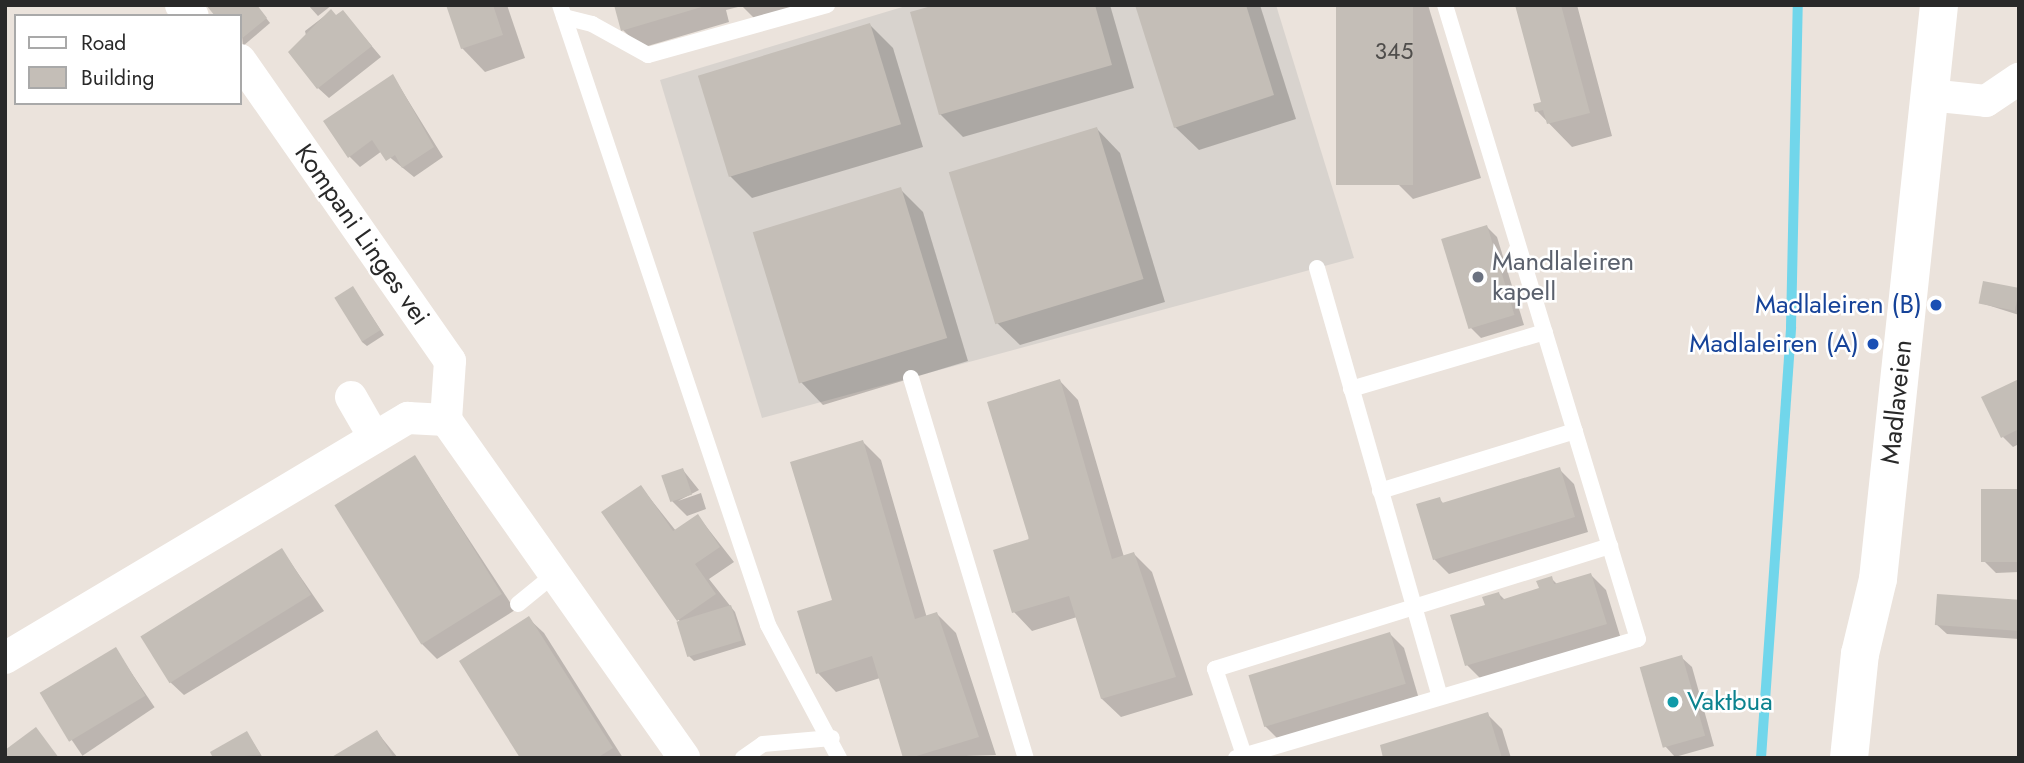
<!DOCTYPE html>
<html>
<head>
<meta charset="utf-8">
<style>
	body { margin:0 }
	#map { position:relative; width:2024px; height:763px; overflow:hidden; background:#ebe3dc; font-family:Jost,sans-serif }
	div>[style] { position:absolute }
	.plaza>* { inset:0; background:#d8d3ce }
	.shadow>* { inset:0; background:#0003; transform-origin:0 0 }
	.stream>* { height:10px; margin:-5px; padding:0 5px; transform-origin:5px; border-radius:5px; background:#71d6eb }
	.building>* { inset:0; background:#c4beb7; transform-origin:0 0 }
	.lane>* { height:16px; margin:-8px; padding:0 8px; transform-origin:8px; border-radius:8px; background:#fff }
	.street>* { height:32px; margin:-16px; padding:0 16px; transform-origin:16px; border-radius:16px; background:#fff }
	.secondary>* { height:38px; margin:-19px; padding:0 19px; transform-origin:19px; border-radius:19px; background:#fff }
	.dots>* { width:19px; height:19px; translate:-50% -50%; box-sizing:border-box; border:4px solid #fff; border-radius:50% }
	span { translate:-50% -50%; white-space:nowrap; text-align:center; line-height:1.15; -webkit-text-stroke:5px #fff; paint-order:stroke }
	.number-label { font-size:23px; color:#504e4c }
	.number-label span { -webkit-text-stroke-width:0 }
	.street-label { font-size:26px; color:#292929 }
	.worship-label { font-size:26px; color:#5b616d }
	.left { translate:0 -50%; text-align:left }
	.transit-label { font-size:26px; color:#164399 }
	.right { translate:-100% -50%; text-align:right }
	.culture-label { font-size:26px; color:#0d838f }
	.frame { position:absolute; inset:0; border:7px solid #292929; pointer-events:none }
	.legend { position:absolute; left:14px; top:14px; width:228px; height:91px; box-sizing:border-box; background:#fff; border:2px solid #a9a9a9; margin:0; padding:9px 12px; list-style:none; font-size:21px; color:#292929 }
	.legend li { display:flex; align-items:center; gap:14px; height:35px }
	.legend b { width:35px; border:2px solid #a9a9a9 }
</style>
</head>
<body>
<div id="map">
	<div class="plaza">
		<div style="clip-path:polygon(909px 5px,1276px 5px,1354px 258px,762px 418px,660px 80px)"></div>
	</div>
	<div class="shadow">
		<div style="clip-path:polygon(256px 5px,270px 23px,243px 46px,240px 16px)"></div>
		<div style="clip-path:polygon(308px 5px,332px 5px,318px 16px)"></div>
		<div style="clip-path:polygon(448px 5px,507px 5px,525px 58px,485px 72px,462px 48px)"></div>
		<div style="clip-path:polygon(616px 5px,813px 5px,757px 21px,742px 6px,726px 10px,729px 22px,641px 48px,623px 30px)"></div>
		<div style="clip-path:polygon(942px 5px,1110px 5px,1134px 88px,963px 137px,940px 114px)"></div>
		<div style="clip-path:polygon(1137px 5px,1260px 5px,1296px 119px,1199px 150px,1175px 127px)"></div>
		<div style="clip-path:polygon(1338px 5px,1428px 5px,1481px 178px,1413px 199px,1390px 176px)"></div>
		<div style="clip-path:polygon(1517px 5px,1577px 5px,1612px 136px,1572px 147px,1537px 111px,1543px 103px)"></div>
		<div style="clip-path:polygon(331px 11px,337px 17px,343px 12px,381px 57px,329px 98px,318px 88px,305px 31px)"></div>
		<div style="clip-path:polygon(870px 25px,893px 48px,923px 147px,752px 198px,729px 175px)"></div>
		<div style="clip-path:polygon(393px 76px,443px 157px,414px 177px,382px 151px,360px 167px,349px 156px)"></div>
		<div style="clip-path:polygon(1097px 129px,1120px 153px,1165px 302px,1020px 345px,996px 322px)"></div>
		<div style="clip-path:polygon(900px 189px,923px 212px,968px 361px,823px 405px,800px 381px)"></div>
		<div style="clip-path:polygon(1487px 227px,1497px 237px,1524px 325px,1481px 338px,1471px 328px)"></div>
		<div style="clip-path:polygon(353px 288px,384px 335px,367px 346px,362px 342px)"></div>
		<div style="clip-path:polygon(2018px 289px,2019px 315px,1981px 303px)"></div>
		<div style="clip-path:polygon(1060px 381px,1078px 400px,1124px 557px,1134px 554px,1152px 572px,1193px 695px,1121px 717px,1102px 699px,1077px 617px,1032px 631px,1014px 612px)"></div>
		<div style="clip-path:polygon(2019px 381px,2019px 444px,2013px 447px,2003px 437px)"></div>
		<div style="clip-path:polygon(863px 442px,881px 460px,927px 618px,937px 614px,956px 633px,996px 755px,905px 758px,880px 678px,836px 692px,818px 673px)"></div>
		<div style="clip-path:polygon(415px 457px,515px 610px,437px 659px,422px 644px)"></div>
		<div style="clip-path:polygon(1559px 469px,1574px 484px,1588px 532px,1449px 574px,1434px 559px,1439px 499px,1444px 504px)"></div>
		<div style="clip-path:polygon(683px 470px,699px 490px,678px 501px,701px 493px,706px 509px,687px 516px,672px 501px)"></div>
		<div style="clip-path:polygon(641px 487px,676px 531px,698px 516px,734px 562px,709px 579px,735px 612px,746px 645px,694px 661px,689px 656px,681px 623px,604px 512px)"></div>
		<div style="clip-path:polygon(2019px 490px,2019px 572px,1996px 573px,1985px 562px)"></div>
		<div style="clip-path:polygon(282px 550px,324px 611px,184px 695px,169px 681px)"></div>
		<div style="clip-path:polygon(1591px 575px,1606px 590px,1621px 639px,1482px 680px,1467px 665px,1487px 606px,1499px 594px,1505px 600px,1541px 590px,1551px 578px,1558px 585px)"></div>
		<div style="clip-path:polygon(2019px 602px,2019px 639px,1947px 634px,1936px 624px)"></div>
		<div style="clip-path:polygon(529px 619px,544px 633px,623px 758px,522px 758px)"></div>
		<div style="clip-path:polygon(1389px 633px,1404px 648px,1419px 699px,1280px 741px,1265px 726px)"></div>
		<div style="left:116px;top:650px;width:69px;height:87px;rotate:56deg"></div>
		<div style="clip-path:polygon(1681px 657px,1692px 667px,1714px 746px,1675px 757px,1665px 746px)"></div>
		<div style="clip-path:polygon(1487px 714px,1502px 729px,1511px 758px,1385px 758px)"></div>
		<div style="clip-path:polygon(377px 732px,398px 758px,334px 758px)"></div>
		<div style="clip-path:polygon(247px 733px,263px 758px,215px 758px)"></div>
	</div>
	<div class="stream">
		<div style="left:1761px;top:758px;width:432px;rotate:-86deg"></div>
		<div style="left:1791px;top:327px;width:322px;rotate:-88.8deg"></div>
	</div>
	<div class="building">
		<div style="clip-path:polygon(206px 5px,257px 5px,267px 18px,240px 40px,240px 16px,215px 16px)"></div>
		<div style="clip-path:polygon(446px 5px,493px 5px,503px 35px,461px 49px)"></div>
		<div style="clip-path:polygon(614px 5px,705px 5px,705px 6px,621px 31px)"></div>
		<div style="clip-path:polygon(935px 5px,1095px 5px,1112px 65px,939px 115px,910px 12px)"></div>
		<div style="clip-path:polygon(1135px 5px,1246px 5px,1274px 95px,1174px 128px)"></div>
		<div style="left:1336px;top:5px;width:77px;height:180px"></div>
		<div style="clip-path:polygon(1515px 5px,1561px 5px,1590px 113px,1547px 124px,1543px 110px,1535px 112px,1533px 104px,1541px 102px)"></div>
		<div style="clip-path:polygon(331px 9px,336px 15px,343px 10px,372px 46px,317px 89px,288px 52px)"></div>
		<div style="left:870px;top:23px;width:106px;height:180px;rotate:73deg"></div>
		<div style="clip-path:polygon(393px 74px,434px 147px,402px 168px,395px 155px,386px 161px,372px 140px,348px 158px,323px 121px)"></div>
		<div style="left:1097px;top:127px;width:159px;height:155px;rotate:73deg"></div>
		<div style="left:901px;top:187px;width:158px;height:155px;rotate:73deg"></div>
		<div style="left:1487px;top:225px;width:94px;height:48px;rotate:73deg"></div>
		<div style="left:1983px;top:281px;width:37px;height:23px;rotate:11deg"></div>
		<div style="left:353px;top:286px;width:52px;height:22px;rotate:58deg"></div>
		<div style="clip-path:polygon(1060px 379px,1112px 559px,1134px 552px,1176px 677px,1101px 699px,1069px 596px,1012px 613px,993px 550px,1029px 539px,987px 402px)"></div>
		<div style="clip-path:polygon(2019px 379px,2019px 429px,2001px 438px,1981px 397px)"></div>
		<div style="clip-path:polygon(863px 440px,915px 619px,937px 612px,979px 737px,910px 758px,903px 758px,872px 656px,816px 674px,797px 611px,832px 600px,790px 462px)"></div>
		<div style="left:415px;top:455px;width:164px;height:95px;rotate:58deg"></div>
		<div style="clip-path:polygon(1560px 467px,1575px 517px,1433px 560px,1416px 504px,1440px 497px,1442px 503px)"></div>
		<div style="left:683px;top:468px;width:28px;height:23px;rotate:71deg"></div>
		<div style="clip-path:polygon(641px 485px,673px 531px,698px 514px,720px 547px,695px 564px,716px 594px,677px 621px,601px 512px)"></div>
		<div style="left:2019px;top:489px;width:73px;height:38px;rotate:90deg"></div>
		<div style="left:282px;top:548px;width:55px;height:167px;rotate:58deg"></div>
		<div style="clip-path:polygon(1591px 573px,1607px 624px,1465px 666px,1450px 615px,1485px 605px,1482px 597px,1499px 592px,1501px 600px,1539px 588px,1536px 581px,1552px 576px,1554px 584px)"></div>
		<div style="left:1937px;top:594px;width:82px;height:31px;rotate:4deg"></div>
		<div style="left:731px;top:605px;width:37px;height:57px;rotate:73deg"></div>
		<div style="clip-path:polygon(529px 616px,613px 748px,597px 758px,520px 758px,459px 661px)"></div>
		<div style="left:1390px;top:632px;width:54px;height:148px;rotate:73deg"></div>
		<div style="left:116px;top:647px;width:57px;height:89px;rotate:59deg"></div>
		<div style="left:1682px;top:655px;width:84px;height:44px;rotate:74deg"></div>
		<div style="clip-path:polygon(1488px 712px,1502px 758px,1383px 758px,1380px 745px)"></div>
		<div style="clip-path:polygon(36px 727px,59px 758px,5px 758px,5px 750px)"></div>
		<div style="clip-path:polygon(377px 730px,394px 758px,330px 758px)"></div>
		<div style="clip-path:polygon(247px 731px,261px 755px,213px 758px,210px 752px)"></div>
	</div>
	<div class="lane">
		<div style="left:560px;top:5px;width:654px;rotate:71.45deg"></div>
		<div style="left:768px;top:625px;width:151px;rotate:61.9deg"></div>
		<div style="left:564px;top:17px;width:29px;rotate:14deg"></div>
		<div style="left:592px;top:24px;width:64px;rotate:29deg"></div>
		<div style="left:648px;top:55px;width:186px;rotate:-15.6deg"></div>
		<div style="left:1317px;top:268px;width:446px;rotate:74deg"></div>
		<div style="left:911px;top:378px;width:397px;rotate:73.2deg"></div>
		<div style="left:1351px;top:389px;width:202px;rotate:-16.4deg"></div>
		<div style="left:1380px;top:491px;width:204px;rotate:-17.1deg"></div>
		<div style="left:518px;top:604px;width:49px;rotate:-39.2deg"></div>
		<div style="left:1244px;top:755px;width:91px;rotate:-108.6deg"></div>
		<div style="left:1215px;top:669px;width:414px;rotate:-17.3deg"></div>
		<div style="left:743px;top:758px;width:24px;rotate:-35deg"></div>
		<div style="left:763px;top:744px;width:69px;rotate:-5deg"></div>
		<div style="left:1236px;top:758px;width:419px;rotate:-16.5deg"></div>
		<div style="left:1638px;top:639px;width:663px;rotate:-106.93deg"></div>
	</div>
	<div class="street">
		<div style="left:181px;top:5px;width:16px;rotate:43deg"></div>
		<div style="left:240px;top:60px;width:367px;rotate:55.1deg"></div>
		<div style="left:450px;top:361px;width:59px;rotate:93.9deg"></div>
		<div style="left:1929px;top:95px;width:57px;rotate:6deg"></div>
		<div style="left:1986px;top:101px;width:40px;rotate:-34deg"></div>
		<div style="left:351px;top:397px;width:46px;rotate:60.1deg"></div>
		<div style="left:5px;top:658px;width:469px;rotate:-30.8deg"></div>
		<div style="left:408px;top:418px;width:38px;rotate:3deg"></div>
		<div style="left:446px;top:420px;width:413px;rotate:54.8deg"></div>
	</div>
	<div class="secondary">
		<div style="left:1849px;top:758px;width:105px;rotate:-84deg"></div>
		<div style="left:1860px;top:654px;width:77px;rotate:-76.5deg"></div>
		<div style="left:1878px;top:579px;width:577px;rotate:-83.93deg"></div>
	</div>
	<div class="dots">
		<div style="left:1478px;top:277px;background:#6b7280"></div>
		<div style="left:1936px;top:305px;background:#1a4fb4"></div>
		<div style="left:1873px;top:344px;background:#1a4fb4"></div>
		<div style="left:1673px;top:702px;background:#0f9aa8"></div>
	</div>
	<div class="number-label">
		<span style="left:1394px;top:51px">345</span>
	</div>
	<div class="street-label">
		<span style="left:362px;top:235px;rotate:55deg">Kompani Linges vei</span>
		<span style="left:1897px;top:402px;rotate:-84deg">Madlaveien</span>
	</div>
	<div class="worship-label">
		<span class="left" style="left:1492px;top:277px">Mandlaleiren<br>kapell</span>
	</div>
	<div class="transit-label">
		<span class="right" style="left:1922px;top:305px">Madlaleiren (B)</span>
		<span class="right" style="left:1859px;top:344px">Madlaleiren (A)</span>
	</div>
	<div class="culture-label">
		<span class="left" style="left:1687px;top:702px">Vaktbua</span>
	</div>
	<div class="frame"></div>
	<ul class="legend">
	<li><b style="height:9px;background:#fff"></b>Road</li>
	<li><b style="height:19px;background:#c4beb7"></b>Building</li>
	</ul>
</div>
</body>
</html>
